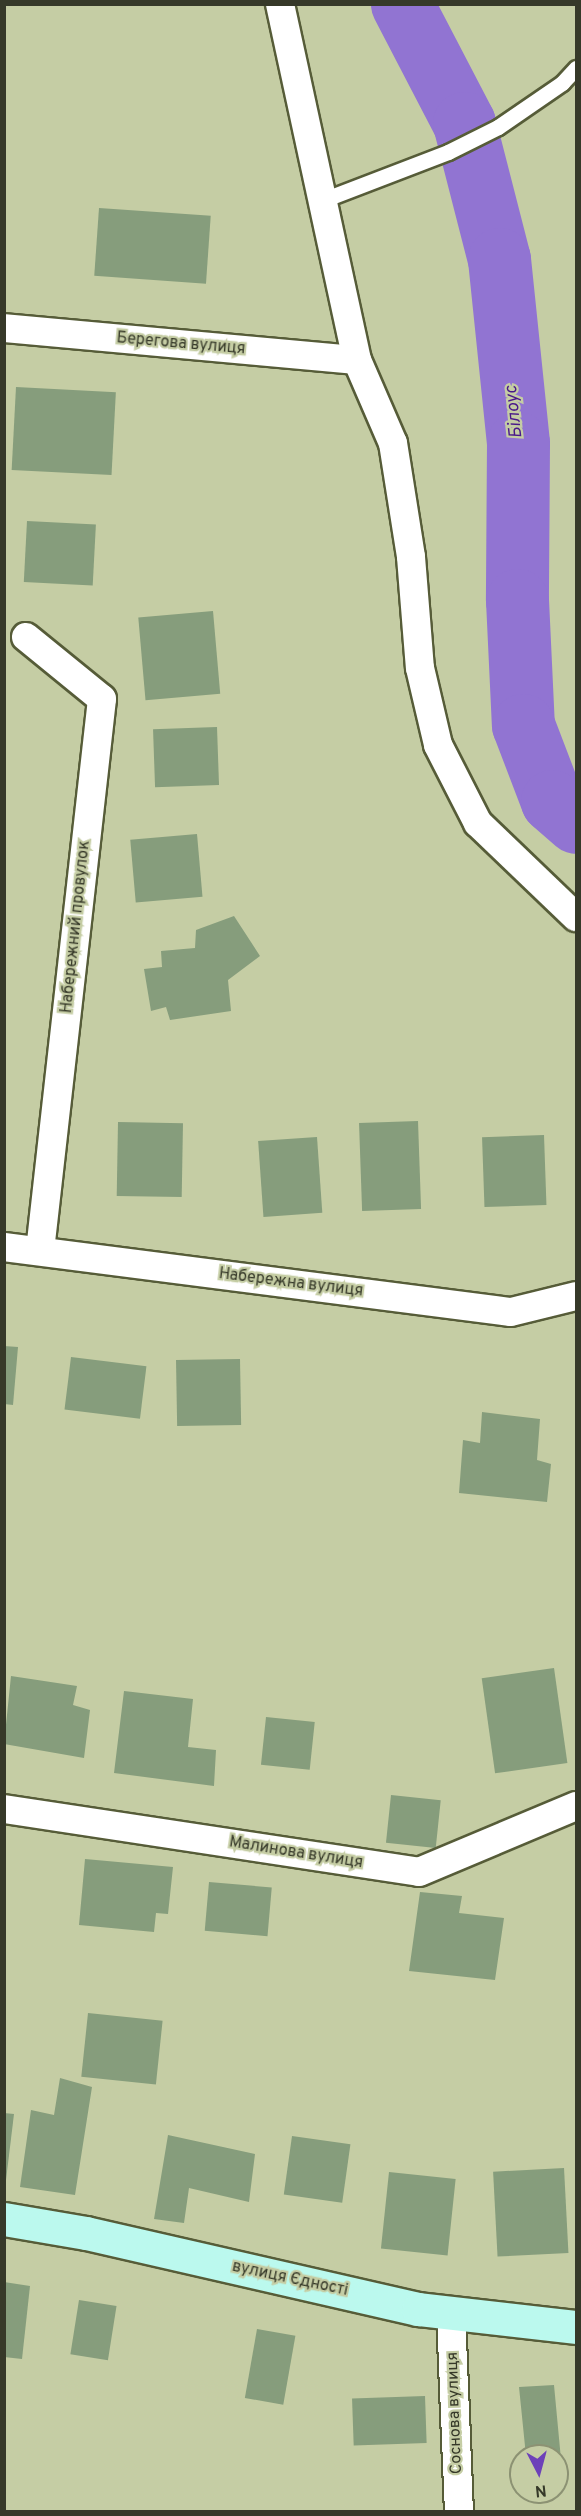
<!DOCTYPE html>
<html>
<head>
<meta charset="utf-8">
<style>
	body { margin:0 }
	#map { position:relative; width:581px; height:2516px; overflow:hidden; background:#c5cda4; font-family:Overpass,sans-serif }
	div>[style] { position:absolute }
	.river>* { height:63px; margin:-31.5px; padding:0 31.5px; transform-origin:31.5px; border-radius:31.5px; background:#9174d2 }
	.building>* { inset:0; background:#869d7c; transform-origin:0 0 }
	.roads { filter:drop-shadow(2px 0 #565c38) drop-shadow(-2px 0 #565c38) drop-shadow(0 2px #565c38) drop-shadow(0 -2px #565c38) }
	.lane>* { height:15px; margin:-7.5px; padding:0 7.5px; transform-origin:7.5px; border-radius:7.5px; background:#fff }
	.street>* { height:28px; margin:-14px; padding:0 14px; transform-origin:14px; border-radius:14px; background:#fff }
	.secondary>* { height:33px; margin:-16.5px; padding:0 16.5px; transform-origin:16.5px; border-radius:16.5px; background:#bbf9ee }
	span { translate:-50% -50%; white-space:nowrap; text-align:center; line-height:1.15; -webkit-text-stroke:4.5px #c5cda4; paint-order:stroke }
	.street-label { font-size:16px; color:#363929 }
	.water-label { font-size:18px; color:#49188a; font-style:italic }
	.frame { position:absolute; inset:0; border:6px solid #363929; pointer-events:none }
	.north { position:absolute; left:509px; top:2444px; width:60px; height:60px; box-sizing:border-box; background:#c5cda4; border:2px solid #8c9273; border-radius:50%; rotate:174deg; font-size:16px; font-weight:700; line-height:24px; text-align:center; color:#363929 }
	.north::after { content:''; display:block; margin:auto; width:21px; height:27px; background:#6d41b9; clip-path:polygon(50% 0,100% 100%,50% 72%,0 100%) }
</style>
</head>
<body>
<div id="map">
	<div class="river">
		<div style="left:402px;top:4px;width:134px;rotate:62.5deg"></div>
		<div style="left:464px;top:123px;width:140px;rotate:75.6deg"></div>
		<div style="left:499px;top:259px;width:185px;rotate:84.1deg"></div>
		<div style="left:518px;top:443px;width:157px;rotate:90.4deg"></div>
		<div style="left:517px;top:600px;width:125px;rotate:87.3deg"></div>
		<div style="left:523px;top:725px;width:81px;rotate:69.1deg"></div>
		<div style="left:552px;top:801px;width:32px;rotate:41deg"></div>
	</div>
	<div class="building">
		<div style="left:99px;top:208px;width:112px;height:68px;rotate:4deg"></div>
		<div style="left:16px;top:387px;width:100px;height:83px;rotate:3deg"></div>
		<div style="left:27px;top:521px;width:69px;height:61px;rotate:3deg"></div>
		<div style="left:213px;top:611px;width:83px;height:75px;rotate:85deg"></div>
		<div style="left:217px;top:727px;width:58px;height:64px;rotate:88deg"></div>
		<div style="left:197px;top:834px;width:63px;height:67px;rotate:85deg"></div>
		<div style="clip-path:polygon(234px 916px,260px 956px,228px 980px,231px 1011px,170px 1020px,166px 1007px,151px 1011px,144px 969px,162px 967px,161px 951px,195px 948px,196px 930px)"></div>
		<div style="left:418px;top:1121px;width:88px;height:59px;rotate:88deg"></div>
		<div style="left:118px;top:1122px;width:65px;height:74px;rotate:1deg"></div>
		<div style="left:544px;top:1135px;width:70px;height:62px;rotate:88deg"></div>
		<div style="left:317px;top:1137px;width:76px;height:59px;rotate:86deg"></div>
		<div style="clip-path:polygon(4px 1346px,18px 1347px,13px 1405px,4px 1404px)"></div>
		<div style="left:71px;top:1357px;width:76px;height:53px;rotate:7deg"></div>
		<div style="left:240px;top:1359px;width:66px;height:64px;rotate:89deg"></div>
		<div style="clip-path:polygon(482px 1412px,540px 1419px,537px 1460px,551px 1464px,547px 1502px,459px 1493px,463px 1440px,480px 1443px)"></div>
		<div style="left:554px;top:1668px;width:96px;height:73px;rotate:82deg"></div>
		<div style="clip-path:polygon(11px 1676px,77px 1686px,73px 1705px,90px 1710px,84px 1758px,4px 1744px)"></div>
		<div style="clip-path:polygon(124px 1691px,193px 1699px,188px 1747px,216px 1750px,214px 1786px,114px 1773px)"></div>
		<div style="left:266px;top:1717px;width:49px;height:48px;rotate:6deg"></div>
		<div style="left:391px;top:1795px;width:50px;height:48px;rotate:6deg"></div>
		<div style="clip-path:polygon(85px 1859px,173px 1867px,168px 1914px,156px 1913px,154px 1932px,79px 1925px)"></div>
		<div style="left:209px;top:1882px;width:63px;height:49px;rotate:5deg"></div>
		<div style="clip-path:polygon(420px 1892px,462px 1896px,459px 1913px,504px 1918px,495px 1980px,409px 1971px)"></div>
		<div style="left:88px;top:2013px;width:75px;height:64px;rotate:6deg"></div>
		<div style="clip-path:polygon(60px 2078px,92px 2087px,75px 2195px,20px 2187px,31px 2110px,54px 2115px)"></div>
		<div style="clip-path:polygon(4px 2113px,14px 2114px,6px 2180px,4px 2180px)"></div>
		<div style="clip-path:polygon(168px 2135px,255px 2154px,249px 2202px,189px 2188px,184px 2223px,154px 2219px)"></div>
		<div style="left:292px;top:2136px;width:59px;height:59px;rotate:8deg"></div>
		<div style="left:564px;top:2168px;width:85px;height:71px;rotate:87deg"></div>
		<div style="left:389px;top:2172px;width:67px;height:77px;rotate:6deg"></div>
		<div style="clip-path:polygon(4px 2282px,30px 2286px,22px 2359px,4px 2357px)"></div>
		<div style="left:79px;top:2300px;width:38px;height:55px;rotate:9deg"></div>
		<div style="left:257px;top:2329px;width:39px;height:70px;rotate:10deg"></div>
		<div style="clip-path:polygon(554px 2385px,562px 2470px,557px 2471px,557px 2456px,526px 2456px,519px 2387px)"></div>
		<div style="left:425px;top:2396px;width:47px;height:73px;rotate:88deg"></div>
	</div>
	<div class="roads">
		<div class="lane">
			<div style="left:323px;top:200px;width:134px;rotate:-21deg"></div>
			<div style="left:448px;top:152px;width:56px;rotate:-26.6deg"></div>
			<div style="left:498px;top:127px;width:78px;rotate:-34.5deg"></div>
			<div style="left:562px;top:83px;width:21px;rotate:-47deg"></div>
		</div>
		<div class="street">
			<div style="left:280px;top:4px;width:364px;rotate:77.8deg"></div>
			<div style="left:357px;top:360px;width:90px;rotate:66.6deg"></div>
			<div style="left:393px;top:443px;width:115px;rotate:81deg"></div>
			<div style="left:411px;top:557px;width:111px;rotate:85.4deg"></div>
			<div style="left:420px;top:668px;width:79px;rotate:76.8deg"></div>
			<div style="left:438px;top:745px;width:88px;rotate:62.9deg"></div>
			<div style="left:478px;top:823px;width:136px;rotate:43.8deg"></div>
			<div style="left:4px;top:328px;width:354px;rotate:5.2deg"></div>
			<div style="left:26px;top:637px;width:98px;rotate:39.2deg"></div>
			<div style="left:102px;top:699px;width:555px;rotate:96.41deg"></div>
			<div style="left:4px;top:1247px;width:511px;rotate:7.31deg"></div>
			<div style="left:511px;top:1312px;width:67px;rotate:-13.8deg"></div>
			<div style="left:4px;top:1809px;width:420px;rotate:8.6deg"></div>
			<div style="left:419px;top:1872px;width:170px;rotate:-22.8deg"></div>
			<div style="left:451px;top:2314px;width:198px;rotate:87.7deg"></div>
		</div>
		<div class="secondary">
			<div style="left:4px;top:2219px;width:83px;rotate:9.7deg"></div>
			<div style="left:86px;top:2233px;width:341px;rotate:12.9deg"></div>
			<div style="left:418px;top:2309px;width:159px;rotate:6.5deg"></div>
		</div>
	</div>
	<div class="street-label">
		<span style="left:181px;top:344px;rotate:5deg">Берегова вулиця</span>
		<span style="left:76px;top:927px;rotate:-84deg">Набережний провулок</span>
		<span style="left:291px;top:1283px;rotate:7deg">Набережна вулиця</span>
		<span style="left:296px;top:1853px;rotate:9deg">Малинова вулиця</span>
		<span style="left:290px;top:2279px;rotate:12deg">вулиця Єдності</span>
		<span style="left:455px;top:2413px;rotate:-92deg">Соснова вулиця</span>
	</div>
	<div class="water-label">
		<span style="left:515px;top:412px;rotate:-96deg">Білоус</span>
	</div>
	<div class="frame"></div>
	<div class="north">N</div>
</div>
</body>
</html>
